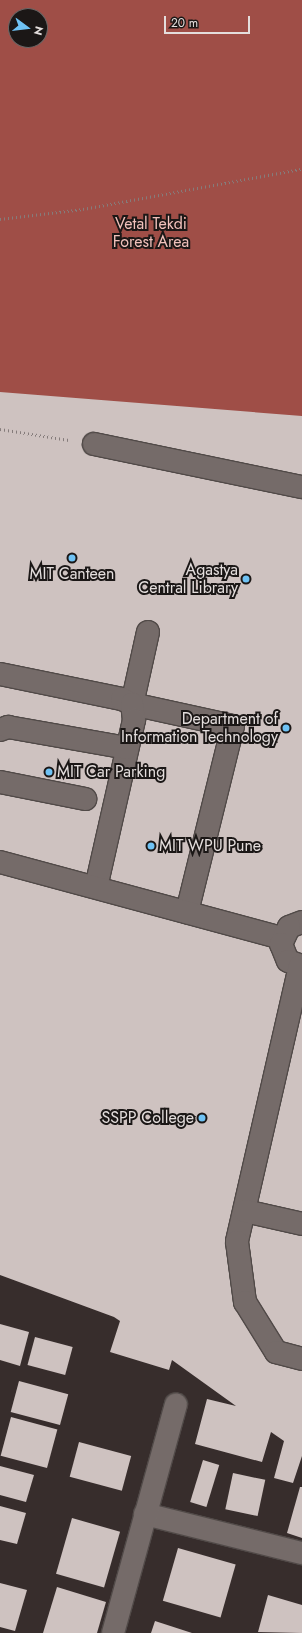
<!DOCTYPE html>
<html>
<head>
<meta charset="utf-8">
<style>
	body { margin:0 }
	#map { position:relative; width:302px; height:1633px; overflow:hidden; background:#372d2c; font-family:Jost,sans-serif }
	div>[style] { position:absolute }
	.forest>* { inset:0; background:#9f4e47 }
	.building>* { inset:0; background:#cec2c0; transform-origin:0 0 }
	.path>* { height:2.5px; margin-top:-1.25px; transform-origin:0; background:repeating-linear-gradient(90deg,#857c7b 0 1px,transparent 0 4px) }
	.roads { filter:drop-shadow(1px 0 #514a48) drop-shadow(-1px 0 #514a48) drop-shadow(0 1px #514a48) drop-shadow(0 -1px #514a48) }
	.minor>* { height:22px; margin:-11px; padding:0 11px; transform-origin:11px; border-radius:11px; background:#756b69 }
	.dots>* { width:11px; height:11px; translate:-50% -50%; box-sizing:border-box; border:2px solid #1b1716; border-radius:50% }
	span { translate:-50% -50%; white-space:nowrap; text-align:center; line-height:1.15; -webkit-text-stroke:4px #1b1716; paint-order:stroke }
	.park-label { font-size:16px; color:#f1c1bb }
	.poi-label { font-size:16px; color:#e4dedd }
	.right { translate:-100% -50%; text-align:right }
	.left { translate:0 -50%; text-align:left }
	.north { position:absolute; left:8px; top:8px; width:40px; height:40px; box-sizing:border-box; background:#1b1716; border:1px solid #6b6766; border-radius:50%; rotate:105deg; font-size:11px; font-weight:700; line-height:16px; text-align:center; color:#e4dedd }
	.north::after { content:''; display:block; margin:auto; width:14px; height:18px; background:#6fc2f4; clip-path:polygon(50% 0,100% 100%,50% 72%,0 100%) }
	.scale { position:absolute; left:164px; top:16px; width:86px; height:18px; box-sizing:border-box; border:2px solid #e4dedd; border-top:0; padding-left:5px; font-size:12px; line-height:14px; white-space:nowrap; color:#e4dedd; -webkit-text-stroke:3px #1b1716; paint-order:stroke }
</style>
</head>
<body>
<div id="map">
	<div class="forest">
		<div style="clip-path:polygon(evenodd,0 0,302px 0,302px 487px,0 427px,0 0,16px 16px,40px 16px,40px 40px,16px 40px,16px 16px)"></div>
	</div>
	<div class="building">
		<div style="clip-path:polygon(0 392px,302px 416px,302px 1456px,293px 1483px,274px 1478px,284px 1441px,271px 1432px,262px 1462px,195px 1444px,207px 1399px,236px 1406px,172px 1360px,169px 1370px,110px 1352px,120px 1321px,114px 1317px,0 1275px)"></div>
		<div style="clip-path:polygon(0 1324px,29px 1332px,20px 1366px,0 1360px)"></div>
		<div style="left:35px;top:1337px;width:39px;height:29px;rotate:15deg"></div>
		<div style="left:19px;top:1381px;width:51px;height:32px;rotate:15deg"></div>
		<div style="left:11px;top:1417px;width:48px;height:40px;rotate:15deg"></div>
		<div style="left:79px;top:1442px;width:54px;height:36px;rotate:15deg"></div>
		<div style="left:203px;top:1460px;width:17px;height:44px;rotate:17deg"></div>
		<div style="clip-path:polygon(0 1466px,34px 1475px,26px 1502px,0 1495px)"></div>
		<div style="left:233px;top:1473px;width:33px;height:37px;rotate:12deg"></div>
		<div style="clip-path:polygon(300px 1487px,302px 1487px,302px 1538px,287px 1533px)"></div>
		<div style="clip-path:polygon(0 1506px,26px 1513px,17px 1544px,0 1540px)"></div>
		<div style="left:72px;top:1518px;width:50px;height:58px;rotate:16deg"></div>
		<div style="left:178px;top:1548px;width:60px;height:55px;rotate:16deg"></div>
		<div style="clip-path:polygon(0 1583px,27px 1590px,15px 1631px,0 1627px)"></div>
		<div style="clip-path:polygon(57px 1587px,106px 1602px,97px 1633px,43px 1633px)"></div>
		<div style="clip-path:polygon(268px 1595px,302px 1605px,302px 1633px,258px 1632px)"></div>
		<div style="clip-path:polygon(155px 1621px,192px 1633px,151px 1633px)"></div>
	</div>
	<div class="path">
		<div style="left:0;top:219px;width:84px;rotate:-6.9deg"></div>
		<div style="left:83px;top:209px;width:223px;rotate:-10.4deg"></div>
		<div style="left:0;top:429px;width:70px;rotate:9.1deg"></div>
	</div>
	<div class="roads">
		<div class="minor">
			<div style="left:94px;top:444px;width:212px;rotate:11.7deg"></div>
			<div style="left:148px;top:632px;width:74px;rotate:102.5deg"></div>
			<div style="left:132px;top:704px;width:103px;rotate:12.3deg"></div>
			<div style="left:233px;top:726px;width:192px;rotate:103.9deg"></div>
			<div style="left:0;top:674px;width:125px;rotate:11.6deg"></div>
			<div style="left:122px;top:699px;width:11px;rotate:27deg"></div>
			<div style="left:132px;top:704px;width:16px;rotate:83deg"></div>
			<div style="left:134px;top:720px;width:171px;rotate:102.8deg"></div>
			<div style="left:0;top:730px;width:9px;rotate:-21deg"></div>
			<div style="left:8px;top:727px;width:121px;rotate:10deg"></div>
			<div style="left:0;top:782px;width:87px;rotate:11.3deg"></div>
			<div style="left:0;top:862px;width:292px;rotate:15.1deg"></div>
			<div style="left:302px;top:922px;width:14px;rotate:159deg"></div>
			<div style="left:289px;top:927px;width:19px;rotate:115deg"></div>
			<div style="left:281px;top:944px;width:18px;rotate:68deg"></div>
			<div style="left:288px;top:961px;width:15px;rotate:20deg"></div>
			<div style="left:300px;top:966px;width:283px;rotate:102.9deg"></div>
			<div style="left:237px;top:1242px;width:61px;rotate:82.4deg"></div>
			<div style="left:245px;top:1302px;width:59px;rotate:58.2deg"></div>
			<div style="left:276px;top:1352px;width:27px;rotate:15deg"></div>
			<div style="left:245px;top:1211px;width:58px;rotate:12.8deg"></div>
			<div style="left:145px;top:1514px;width:162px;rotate:14deg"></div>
			<div style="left:113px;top:1633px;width:237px;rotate:-74.6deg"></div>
		</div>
	</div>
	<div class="dots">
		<div style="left:72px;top:558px;background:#6fc2f4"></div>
		<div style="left:246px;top:579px;background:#6fc2f4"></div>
		<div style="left:286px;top:728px;background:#6fc2f4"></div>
		<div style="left:49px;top:772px;background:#6fc2f4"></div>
		<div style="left:151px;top:846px;background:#6fc2f4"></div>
		<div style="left:202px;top:1118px;background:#6fc2f4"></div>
	</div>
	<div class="park-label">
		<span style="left:151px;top:233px">Vetal Tekdi<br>Forest Area</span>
	</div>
	<div class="poi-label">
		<span class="right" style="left:238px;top:579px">Agastya<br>Central Library</span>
		<span style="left:72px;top:574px">MIT Canteen</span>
		<span class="right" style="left:278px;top:728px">Department of<br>Information Technology</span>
		<span class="left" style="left:57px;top:772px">MIT Car Parking</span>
		<span class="left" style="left:159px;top:846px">MIT WPU Pune</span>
		<span class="right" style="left:194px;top:1118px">SSPP College</span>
	</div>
	<div class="north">N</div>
	<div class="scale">20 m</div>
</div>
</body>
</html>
